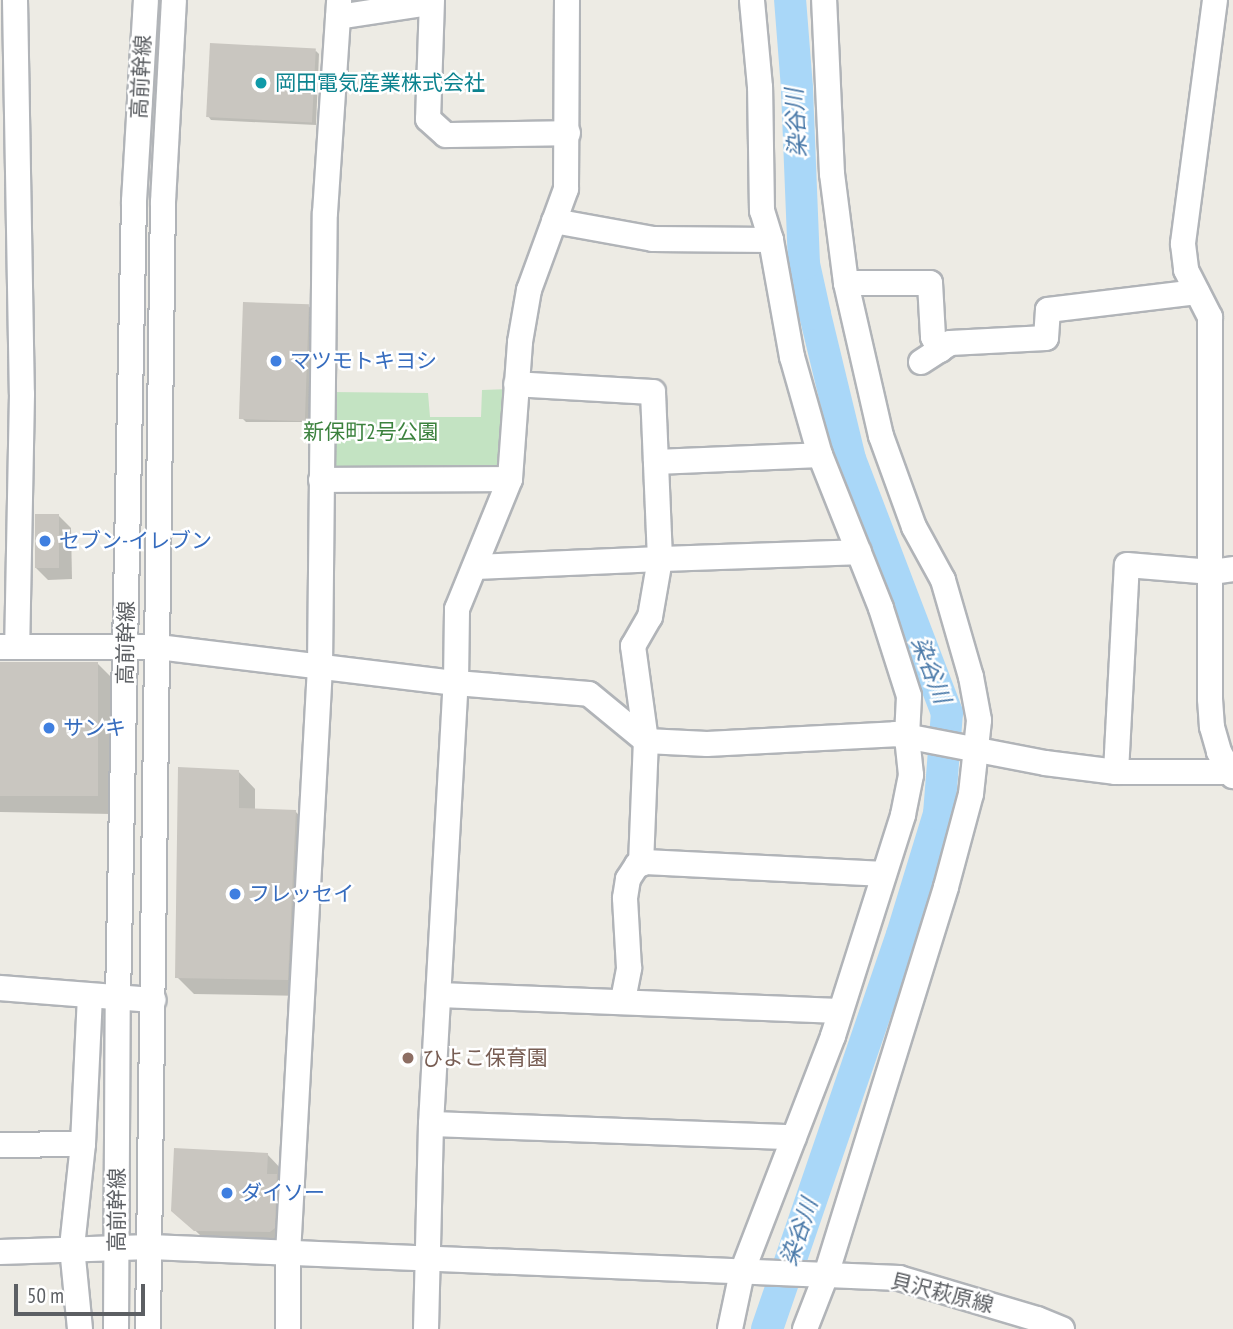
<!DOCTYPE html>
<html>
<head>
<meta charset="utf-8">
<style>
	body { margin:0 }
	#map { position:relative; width:1233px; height:1329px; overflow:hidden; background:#edebe4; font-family:"PT Sans Narrow","Noto Sans JP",sans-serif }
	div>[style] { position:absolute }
	.green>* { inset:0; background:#c3e3c2 }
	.shadow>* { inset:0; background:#0003 }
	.river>* { height:32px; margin:-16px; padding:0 16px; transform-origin:16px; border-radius:16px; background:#a9d7f8 }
	.building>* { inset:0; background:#c9c6c0; transform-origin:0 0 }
	.roads { filter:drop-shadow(2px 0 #b1b4b8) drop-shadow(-2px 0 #b1b4b8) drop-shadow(0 2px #b1b4b8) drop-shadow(0 -2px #b1b4b8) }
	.minor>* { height:24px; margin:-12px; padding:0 12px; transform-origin:12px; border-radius:12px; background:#fff }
	.dots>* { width:19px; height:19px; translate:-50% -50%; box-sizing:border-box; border:4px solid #fff; border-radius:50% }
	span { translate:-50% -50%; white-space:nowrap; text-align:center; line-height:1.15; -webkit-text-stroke:5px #fff; paint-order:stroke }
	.street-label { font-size:21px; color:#5c5f63 }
	.culture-label { font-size:21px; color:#0d838f }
	.left { translate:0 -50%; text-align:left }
	.shop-label { font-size:21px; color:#366cbe }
	.park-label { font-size:21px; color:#3c823e }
	.education-label { font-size:21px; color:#785e54 }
	.water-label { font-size:23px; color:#4878a8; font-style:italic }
	.scale { position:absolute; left:14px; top:1284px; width:131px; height:32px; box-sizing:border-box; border:4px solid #5c5f63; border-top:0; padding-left:9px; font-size:21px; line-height:24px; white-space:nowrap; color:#5c5f63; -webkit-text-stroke:5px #fff; paint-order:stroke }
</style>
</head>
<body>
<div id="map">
	<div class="green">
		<div style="clip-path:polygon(511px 389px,504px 471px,338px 471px,331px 466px,330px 392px,428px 393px,430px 417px,481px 417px,482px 390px)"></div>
	</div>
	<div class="shadow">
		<div style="clip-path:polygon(316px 51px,319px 54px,316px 125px,211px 120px,208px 116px)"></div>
		<div style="clip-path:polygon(308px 306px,312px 309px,311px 422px,246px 422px,242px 418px)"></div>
		<div style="clip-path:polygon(58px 515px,71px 528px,72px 579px,48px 580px,35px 567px)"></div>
		<div style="clip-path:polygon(0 664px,98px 664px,115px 681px,112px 814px,0 812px)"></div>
		<div style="clip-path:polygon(238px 771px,255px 789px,255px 810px,295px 811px,312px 829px,305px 996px,194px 994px,177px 977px)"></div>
		<div style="clip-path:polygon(267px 1154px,284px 1172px,291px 1246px,213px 1247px,173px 1210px)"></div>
	</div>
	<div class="river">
		<div style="left:767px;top:1329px;width:416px;rotate:-71.1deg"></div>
		<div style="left:902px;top:935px;width:127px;rotate:-73deg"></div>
		<div style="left:939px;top:814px;width:101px;rotate:-85.5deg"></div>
		<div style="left:947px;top:713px;width:272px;rotate:-110.9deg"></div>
		<div style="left:850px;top:459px;width:149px;rotate:-103.6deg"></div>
		<div style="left:815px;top:314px;width:51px;rotate:-102.4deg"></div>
		<div style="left:804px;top:264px;width:176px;rotate:-92.3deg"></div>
		<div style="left:797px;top:88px;width:88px;rotate:-94.5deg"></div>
	</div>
	<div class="building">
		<div style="left:210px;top:43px;width:106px;height:74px;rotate:3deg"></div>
		<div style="left:243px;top:302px;width:66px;height:117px;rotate:2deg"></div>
		<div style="left:35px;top:514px;width:24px;height:54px"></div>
		<div style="left:0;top:662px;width:98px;height:134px"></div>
		<div style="clip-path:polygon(178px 767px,239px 770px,239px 808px,296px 810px,288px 980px,175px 978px)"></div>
		<div style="clip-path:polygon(174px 1148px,268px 1153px,267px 1174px,277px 1174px,275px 1228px,270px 1232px,194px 1231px,171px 1211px)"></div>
	</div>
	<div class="roads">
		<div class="minor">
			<div style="left:15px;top:0;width:394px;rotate:89deg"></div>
			<div style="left:22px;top:394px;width:253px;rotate:91.1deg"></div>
			<div style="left:432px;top:0;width:119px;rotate:91.9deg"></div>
			<div style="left:428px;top:119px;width:24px;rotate:42deg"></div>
			<div style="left:446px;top:135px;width:122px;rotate:-0.9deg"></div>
			<div style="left:1215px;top:0;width:246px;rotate:97.5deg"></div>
			<div style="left:1183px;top:244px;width:26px;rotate:83deg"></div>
			<div style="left:1186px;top:270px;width:53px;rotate:62.9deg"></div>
			<div style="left:1210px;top:317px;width:382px;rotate:90deg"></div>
			<div style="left:1210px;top:699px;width:28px;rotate:86deg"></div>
			<div style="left:1212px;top:727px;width:26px;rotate:74deg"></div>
			<div style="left:1219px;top:752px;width:28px;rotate:60deg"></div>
			<div style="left:338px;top:17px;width:93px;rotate:-8.7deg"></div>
			<div style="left:554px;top:221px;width:101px;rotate:10.3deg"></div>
			<div style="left:653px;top:239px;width:118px;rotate:0.5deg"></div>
			<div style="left:846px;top:283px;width:84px"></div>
			<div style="left:930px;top:283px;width:54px;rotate:86.8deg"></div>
			<div style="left:933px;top:337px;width:15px;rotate:62deg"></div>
			<div style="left:921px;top:362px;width:35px;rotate:-33deg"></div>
			<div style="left:950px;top:343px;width:96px;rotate:-3deg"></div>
			<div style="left:1046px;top:338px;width:28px;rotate:-86deg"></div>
			<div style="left:1048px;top:310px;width:150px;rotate:-6.9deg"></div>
			<div style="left:656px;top:462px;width:164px;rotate:-2.4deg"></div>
			<div style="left:321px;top:480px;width:189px;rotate:-0.3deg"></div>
			<div style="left:476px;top:567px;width:184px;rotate:-2.5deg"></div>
			<div style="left:660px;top:559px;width:167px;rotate:-92.4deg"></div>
			<div style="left:653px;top:392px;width:137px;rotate:-176.7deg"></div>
			<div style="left:0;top:647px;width:158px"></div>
			<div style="left:158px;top:647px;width:300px;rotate:6.9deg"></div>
			<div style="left:456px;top:683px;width:133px;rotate:4.7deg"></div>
			<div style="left:589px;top:694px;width:74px;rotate:39.5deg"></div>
			<div style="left:646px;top:741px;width:61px;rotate:2.8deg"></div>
			<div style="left:707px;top:744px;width:188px;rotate:-3deg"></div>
			<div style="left:895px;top:734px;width:153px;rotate:10.9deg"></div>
			<div style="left:1045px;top:763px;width:72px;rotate:7.2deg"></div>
			<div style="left:1116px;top:772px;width:117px"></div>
			<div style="left:1116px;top:772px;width:207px;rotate:-87deg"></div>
			<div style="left:1127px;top:565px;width:85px;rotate:4.7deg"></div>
			<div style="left:1212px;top:572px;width:21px;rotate:-8deg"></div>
			<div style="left:641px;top:864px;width:123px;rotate:-87.7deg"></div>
			<div style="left:646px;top:741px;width:96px;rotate:-97.8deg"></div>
			<div style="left:633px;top:646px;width:34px;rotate:-60deg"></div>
			<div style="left:650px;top:617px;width:59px;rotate:-80.2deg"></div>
			<div style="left:660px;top:559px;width:199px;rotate:-2deg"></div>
			<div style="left:0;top:988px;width:154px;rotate:4.5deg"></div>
			<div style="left:439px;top:995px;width:401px;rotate:2.3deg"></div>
			<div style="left:623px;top:1000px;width:33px;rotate:-79deg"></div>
			<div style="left:629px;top:968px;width:70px;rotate:-93.3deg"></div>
			<div style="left:625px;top:898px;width:19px;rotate:-81deg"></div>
			<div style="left:628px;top:879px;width:17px;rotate:-57deg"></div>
			<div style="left:637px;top:865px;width:10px;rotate:-17deg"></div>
			<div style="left:647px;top:862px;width:236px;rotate:2.9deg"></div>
			<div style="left:431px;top:1124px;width:363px;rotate:2.1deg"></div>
			<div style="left:0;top:1145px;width:83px;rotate:-0.7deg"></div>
			<div style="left:0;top:1252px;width:150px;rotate:-1.9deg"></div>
			<div style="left:150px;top:1247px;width:750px;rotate:2.37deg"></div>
			<div style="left:899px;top:1278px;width:144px;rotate:16.5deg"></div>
			<div style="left:1037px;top:1319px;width:27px;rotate:22deg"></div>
			<div style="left:80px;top:1329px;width:82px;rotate:-95.6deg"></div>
			<div style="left:72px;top:1247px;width:104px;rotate:-83.9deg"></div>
			<div style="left:83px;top:1144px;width:147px;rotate:-87.3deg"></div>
			<div style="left:116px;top:1329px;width:331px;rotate:-89.7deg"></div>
			<div style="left:118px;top:998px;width:797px;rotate:-88.85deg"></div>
			<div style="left:134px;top:201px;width:201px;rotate:-86.6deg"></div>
			<div style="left:148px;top:1329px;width:1127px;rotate:-89.24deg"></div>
			<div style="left:163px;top:202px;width:202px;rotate:-86.9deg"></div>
			<div style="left:288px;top:1329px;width:75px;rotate:-90deg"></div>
			<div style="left:288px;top:1254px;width:588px;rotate:-86.88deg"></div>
			<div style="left:320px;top:667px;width:454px;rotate:-89.4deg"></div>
			<div style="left:325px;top:213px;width:213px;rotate:-86.2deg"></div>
			<div style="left:426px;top:1329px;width:205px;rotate:-88.6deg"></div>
			<div style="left:431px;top:1124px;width:442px;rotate:-86.8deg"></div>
			<div style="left:456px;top:683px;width:74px;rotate:-89.2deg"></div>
			<div style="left:457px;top:609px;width:140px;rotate:-67.8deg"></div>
			<div style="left:510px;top:479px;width:137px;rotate:-85.8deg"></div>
			<div style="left:520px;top:342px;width:53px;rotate:-80.2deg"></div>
			<div style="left:529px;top:290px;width:108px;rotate:-69.9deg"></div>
			<div style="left:566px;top:189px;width:189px;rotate:-89.7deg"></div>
			<div style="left:730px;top:1329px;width:58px;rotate:-78.1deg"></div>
			<div style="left:742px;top:1272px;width:253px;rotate:-68.9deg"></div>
			<div style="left:833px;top:1036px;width:232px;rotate:-72.4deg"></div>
			<div style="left:903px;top:815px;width:41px;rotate:-78.7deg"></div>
			<div style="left:911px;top:775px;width:39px;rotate:-96deg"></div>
			<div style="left:907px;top:736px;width:40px;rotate:-87.1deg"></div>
			<div style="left:909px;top:696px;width:92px;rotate:-107.7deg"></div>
			<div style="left:881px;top:608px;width:165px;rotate:-111.7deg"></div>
			<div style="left:820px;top:455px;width:102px;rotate:-105.9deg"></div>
			<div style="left:792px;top:357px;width:119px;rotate:-100.2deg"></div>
			<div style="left:771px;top:240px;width:30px;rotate:-107deg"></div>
			<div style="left:762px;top:211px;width:124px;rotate:-90.9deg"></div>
			<div style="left:760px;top:87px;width:87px;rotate:-95.3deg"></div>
			<div style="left:805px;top:1329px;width:58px;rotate:-68.7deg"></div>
			<div style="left:826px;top:1275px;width:406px;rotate:-72.8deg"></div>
			<div style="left:946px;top:887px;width:96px;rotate:-75deg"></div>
			<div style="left:971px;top:794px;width:74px;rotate:-83.8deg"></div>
			<div style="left:979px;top:720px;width:44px;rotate:-100.5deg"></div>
			<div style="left:971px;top:677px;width:101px;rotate:-106.1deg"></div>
			<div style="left:943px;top:580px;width:60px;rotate:-118.7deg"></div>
			<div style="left:914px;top:527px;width:97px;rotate:-109.9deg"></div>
			<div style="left:881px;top:436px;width:157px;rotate:-102.9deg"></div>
			<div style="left:846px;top:283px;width:110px;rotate:-97.3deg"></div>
			<div style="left:832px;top:174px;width:174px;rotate:-92.6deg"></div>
		</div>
	</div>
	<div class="dots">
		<div style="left:261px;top:83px;background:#0f9aa8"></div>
		<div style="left:276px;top:361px;background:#3f7fe0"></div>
		<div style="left:45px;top:541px;background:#3f7fe0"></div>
		<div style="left:49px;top:728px;background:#3f7fe0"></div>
		<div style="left:235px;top:894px;background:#3f7fe0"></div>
		<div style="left:408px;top:1058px;background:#8d6e63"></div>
		<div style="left:227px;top:1193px;background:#3f7fe0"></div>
	</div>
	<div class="street-label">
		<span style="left:141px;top:77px;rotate:-87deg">高前幹線</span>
		<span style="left:126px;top:643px;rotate:-89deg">高前幹線</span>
		<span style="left:117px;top:1210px;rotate:-90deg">高前幹線</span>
		<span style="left:942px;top:1293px;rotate:14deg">貝沢萩原線</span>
	</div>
	<div class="culture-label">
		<span class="left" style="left:275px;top:83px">岡田電気産業株式会社</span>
	</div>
	<div class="shop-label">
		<span class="left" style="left:290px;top:361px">マツモトキヨシ</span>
		<span class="left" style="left:59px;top:541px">セブン-イレブン</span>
		<span class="left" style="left:63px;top:728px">サンキ</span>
		<span class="left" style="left:249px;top:894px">フレッセイ</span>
		<span class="left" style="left:241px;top:1193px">ダイソー</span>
	</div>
	<div class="park-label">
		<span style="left:371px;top:432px">新保町2号公園</span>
	</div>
	<div class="education-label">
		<span class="left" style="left:422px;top:1058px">ひよこ保育園</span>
	</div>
	<div class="water-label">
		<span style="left:796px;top:123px;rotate:-93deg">染谷川</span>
		<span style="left:931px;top:670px;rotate:69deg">染谷川</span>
		<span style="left:799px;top:1232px;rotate:-71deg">染谷川</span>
	</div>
	<div class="scale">50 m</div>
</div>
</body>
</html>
